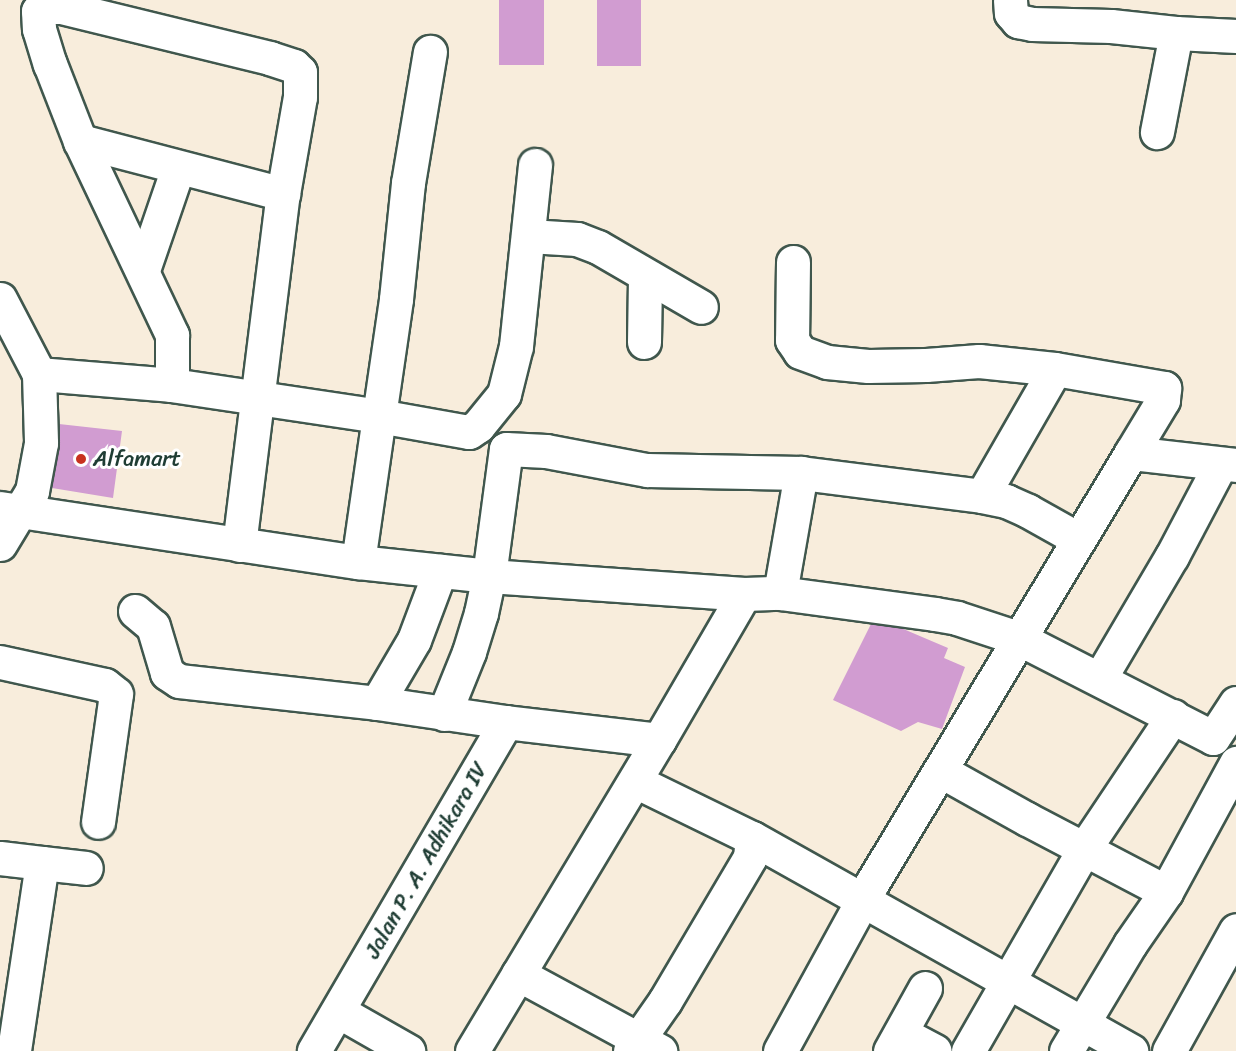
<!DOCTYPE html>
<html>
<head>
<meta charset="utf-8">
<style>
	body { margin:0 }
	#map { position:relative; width:1236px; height:1051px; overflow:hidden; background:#f8eddc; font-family:Sriracha,sans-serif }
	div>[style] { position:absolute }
	.building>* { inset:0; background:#d19cd1; transform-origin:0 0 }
	.roads { filter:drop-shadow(2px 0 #40574d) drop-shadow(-2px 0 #40574d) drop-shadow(0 2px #40574d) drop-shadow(0 -2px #40574d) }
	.minor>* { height:33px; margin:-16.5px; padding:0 16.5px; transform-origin:16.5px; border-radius:16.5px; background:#fff }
	.dots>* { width:16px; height:16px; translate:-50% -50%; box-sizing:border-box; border:3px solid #fff; border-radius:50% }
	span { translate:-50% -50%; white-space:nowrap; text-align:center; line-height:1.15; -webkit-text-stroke:6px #fff; paint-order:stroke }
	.poi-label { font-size:22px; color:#1f3d34 }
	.left { translate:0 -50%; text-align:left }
	.street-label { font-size:22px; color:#1f3d34 }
</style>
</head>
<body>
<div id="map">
	<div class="building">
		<div style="left:499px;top:0;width:45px;height:65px"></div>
		<div style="left:597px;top:0;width:44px;height:66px"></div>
		<div style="clip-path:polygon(59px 424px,122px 431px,113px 498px,52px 488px,59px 446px)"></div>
		<div style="clip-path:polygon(871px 624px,901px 628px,948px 648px,944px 658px,965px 667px,942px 729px,918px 722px,901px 731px,833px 700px)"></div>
	</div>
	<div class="roads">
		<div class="minor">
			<div style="left:1010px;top:0;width:13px;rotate:86deg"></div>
			<div style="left:1011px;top:13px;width:11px;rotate:49deg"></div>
			<div style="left:1018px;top:21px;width:14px;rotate:12deg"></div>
			<div style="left:1032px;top:24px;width:79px;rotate:1.5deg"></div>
			<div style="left:1111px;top:26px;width:65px;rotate:6.1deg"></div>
			<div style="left:1176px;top:33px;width:101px;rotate:100.9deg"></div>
			<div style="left:1176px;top:33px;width:60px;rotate:2.9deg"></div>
			<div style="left:80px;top:141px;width:215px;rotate:64.6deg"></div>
			<div style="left:172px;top:335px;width:50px;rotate:90deg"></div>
			<div style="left:172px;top:385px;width:209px;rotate:8.5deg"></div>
			<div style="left:379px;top:416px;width:118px;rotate:-81.7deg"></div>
			<div style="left:396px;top:299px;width:117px;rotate:-84.1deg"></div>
			<div style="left:408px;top:183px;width:133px;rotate:-80.5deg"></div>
			<div style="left:529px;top:236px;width:48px;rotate:3.6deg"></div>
			<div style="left:577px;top:239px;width:22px;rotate:21deg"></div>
			<div style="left:598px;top:247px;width:119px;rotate:30.2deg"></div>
			<div style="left:793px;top:262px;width:78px;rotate:90.7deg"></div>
			<div style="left:792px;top:340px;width:14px;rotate:56deg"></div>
			<div style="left:800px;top:352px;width:29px;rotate:20deg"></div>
			<div style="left:827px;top:362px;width:41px;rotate:5.6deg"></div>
			<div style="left:868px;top:366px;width:58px;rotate:-1deg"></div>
			<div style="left:926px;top:365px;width:53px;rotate:-4.3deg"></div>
			<div style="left:979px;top:361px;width:76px;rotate:6deg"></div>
			<div style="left:1055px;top:369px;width:111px;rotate:9.9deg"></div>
			<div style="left:1164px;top:388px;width:12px;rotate:95deg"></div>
			<div style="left:1163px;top:400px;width:62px;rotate:121.1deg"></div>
			<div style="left:143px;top:270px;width:108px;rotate:-71.1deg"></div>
			<div style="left:0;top:299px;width:85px;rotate:62.5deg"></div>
			<div style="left:39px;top:374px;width:69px;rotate:88.3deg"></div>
			<div style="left:41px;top:443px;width:49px;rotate:100.6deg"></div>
			<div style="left:32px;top:491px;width:62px;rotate:121.1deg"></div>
			<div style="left:644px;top:342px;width:66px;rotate:-89.1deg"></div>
			<div style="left:39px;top:374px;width:133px;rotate:4.7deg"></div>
			<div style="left:982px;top:496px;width:146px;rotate:-60.1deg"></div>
			<div style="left:0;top:508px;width:362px;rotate:8.6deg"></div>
			<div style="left:358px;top:562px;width:132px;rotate:6.1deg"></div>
			<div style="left:489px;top:576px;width:256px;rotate:4deg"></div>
			<div style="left:744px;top:594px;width:36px;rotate:-2deg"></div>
			<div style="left:780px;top:593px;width:156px;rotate:7.7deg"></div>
			<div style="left:935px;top:614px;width:22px;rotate:10deg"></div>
			<div style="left:957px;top:618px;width:64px;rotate:18.2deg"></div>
			<div style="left:1018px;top:638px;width:219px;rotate:27.1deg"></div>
			<div style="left:1213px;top:738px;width:42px;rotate:-56.7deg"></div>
			<div style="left:239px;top:545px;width:354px;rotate:-82.9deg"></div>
			<div style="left:283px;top:194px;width:98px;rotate:-80.1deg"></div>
			<div style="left:300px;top:97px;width:25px;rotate:-90deg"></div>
			<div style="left:300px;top:72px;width:8px;rotate:-135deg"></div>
			<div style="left:294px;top:66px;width:25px;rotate:-162deg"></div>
			<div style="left:270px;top:58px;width:215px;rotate:-166.3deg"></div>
			<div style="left:61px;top:7px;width:16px;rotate:180deg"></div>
			<div style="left:45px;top:7px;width:8px;rotate:150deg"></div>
			<div style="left:38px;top:11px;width:18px;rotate:87deg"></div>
			<div style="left:39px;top:29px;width:37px;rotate:73deg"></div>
			<div style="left:50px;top:64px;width:83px;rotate:68.7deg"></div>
			<div style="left:80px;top:141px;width:210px;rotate:14.6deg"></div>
			<div style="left:358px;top:562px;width:148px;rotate:-81.8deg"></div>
			<div style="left:379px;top:416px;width:91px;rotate:10.1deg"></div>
			<div style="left:469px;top:432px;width:11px;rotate:-34deg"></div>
			<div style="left:478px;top:426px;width:41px;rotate:-50.9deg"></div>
			<div style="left:504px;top:394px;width:49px;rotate:-76deg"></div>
			<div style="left:516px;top:346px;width:182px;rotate:-84deg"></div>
			<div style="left:780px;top:593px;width:122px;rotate:-80.1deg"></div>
			<div style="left:135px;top:611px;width:23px;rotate:40deg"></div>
			<div style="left:153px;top:626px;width:49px;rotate:73.4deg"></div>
			<div style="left:167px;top:673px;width:14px;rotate:34deg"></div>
			<div style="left:179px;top:681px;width:199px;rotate:6.3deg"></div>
			<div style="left:377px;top:703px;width:130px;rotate:8.4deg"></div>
			<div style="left:506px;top:722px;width:381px;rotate:120.3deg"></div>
			<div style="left:0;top:662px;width:107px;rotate:12.4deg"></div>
			<div style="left:105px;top:685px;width:14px;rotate:39deg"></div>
			<div style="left:116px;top:694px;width:129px;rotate:98deg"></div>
			<div style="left:1100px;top:678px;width:142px;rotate:-59.5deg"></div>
			<div style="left:1172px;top:556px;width:103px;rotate:-62.2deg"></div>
			<div style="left:377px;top:703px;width:73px;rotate:-59.6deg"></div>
			<div style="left:414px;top:640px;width:74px;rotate:-69.4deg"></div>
			<div style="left:444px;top:714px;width:67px;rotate:-68deg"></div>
			<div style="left:469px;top:652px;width:41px;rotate:-72.9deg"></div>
			<div style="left:481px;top:613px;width:38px;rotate:-78deg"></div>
			<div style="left:489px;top:576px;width:128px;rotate:-82.4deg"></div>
			<div style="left:506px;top:449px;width:40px;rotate:2.9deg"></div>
			<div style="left:546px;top:451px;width:103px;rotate:10.7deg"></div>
			<div style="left:647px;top:470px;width:154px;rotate:1.1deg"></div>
			<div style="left:801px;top:473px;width:182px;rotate:7.2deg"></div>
			<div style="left:982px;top:496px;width:25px;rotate:12deg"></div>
			<div style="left:1006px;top:501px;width:24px;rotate:24deg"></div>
			<div style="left:1028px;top:511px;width:57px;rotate:29.2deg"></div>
			<div style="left:659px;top:740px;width:169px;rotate:-59.8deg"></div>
			<div style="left:941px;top:771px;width:98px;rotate:29.2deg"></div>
			<div style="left:1027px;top:819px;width:157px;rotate:27.7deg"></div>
			<div style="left:635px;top:781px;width:130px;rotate:26deg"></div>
			<div style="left:752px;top:838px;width:435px;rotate:29.3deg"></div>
			<div style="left:0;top:858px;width:42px;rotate:6.8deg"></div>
			<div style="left:42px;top:863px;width:190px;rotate:98.5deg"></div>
			<div style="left:42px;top:863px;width:44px;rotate:6.5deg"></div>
			<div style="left:518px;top:974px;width:162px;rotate:28.5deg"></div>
			<div style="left:338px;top:1011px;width:81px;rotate:29.7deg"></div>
			<div style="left:901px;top:1033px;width:38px;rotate:28deg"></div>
			<div style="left:472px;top:1051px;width:363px;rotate:-59deg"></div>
			<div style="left:659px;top:740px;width:154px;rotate:-173.3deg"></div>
			<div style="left:630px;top:1051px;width:61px;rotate:-55deg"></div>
			<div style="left:665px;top:1001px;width:167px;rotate:-59.4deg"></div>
			<div style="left:750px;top:857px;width:19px;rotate:-84deg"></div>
			<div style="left:780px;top:1051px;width:192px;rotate:-61.3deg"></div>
			<div style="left:872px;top:883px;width:502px;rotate:-58.94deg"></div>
			<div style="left:1131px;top:453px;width:106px;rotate:6.5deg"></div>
			<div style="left:890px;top:1051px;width:72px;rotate:-60.9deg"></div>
			<div style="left:968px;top:1051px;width:233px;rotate:-60.1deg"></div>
			<div style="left:1084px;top:849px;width:160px;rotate:-56.2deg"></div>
			<div style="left:1066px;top:1051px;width:125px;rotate:-59.1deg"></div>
			<div style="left:1130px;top:944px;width:63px;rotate:-55.3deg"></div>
			<div style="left:1166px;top:892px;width:147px;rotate:-61.5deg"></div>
			<div style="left:1169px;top:1051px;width:138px;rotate:-61deg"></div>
		</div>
	</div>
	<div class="dots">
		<div style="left:81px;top:459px;background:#c8321e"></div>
	</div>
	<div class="poi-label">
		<span class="left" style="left:93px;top:459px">Alfamart</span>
	</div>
	<div class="street-label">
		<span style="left:426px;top:860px;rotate:-60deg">Jalan P. A. Adhikara IV</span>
	</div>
</div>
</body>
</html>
